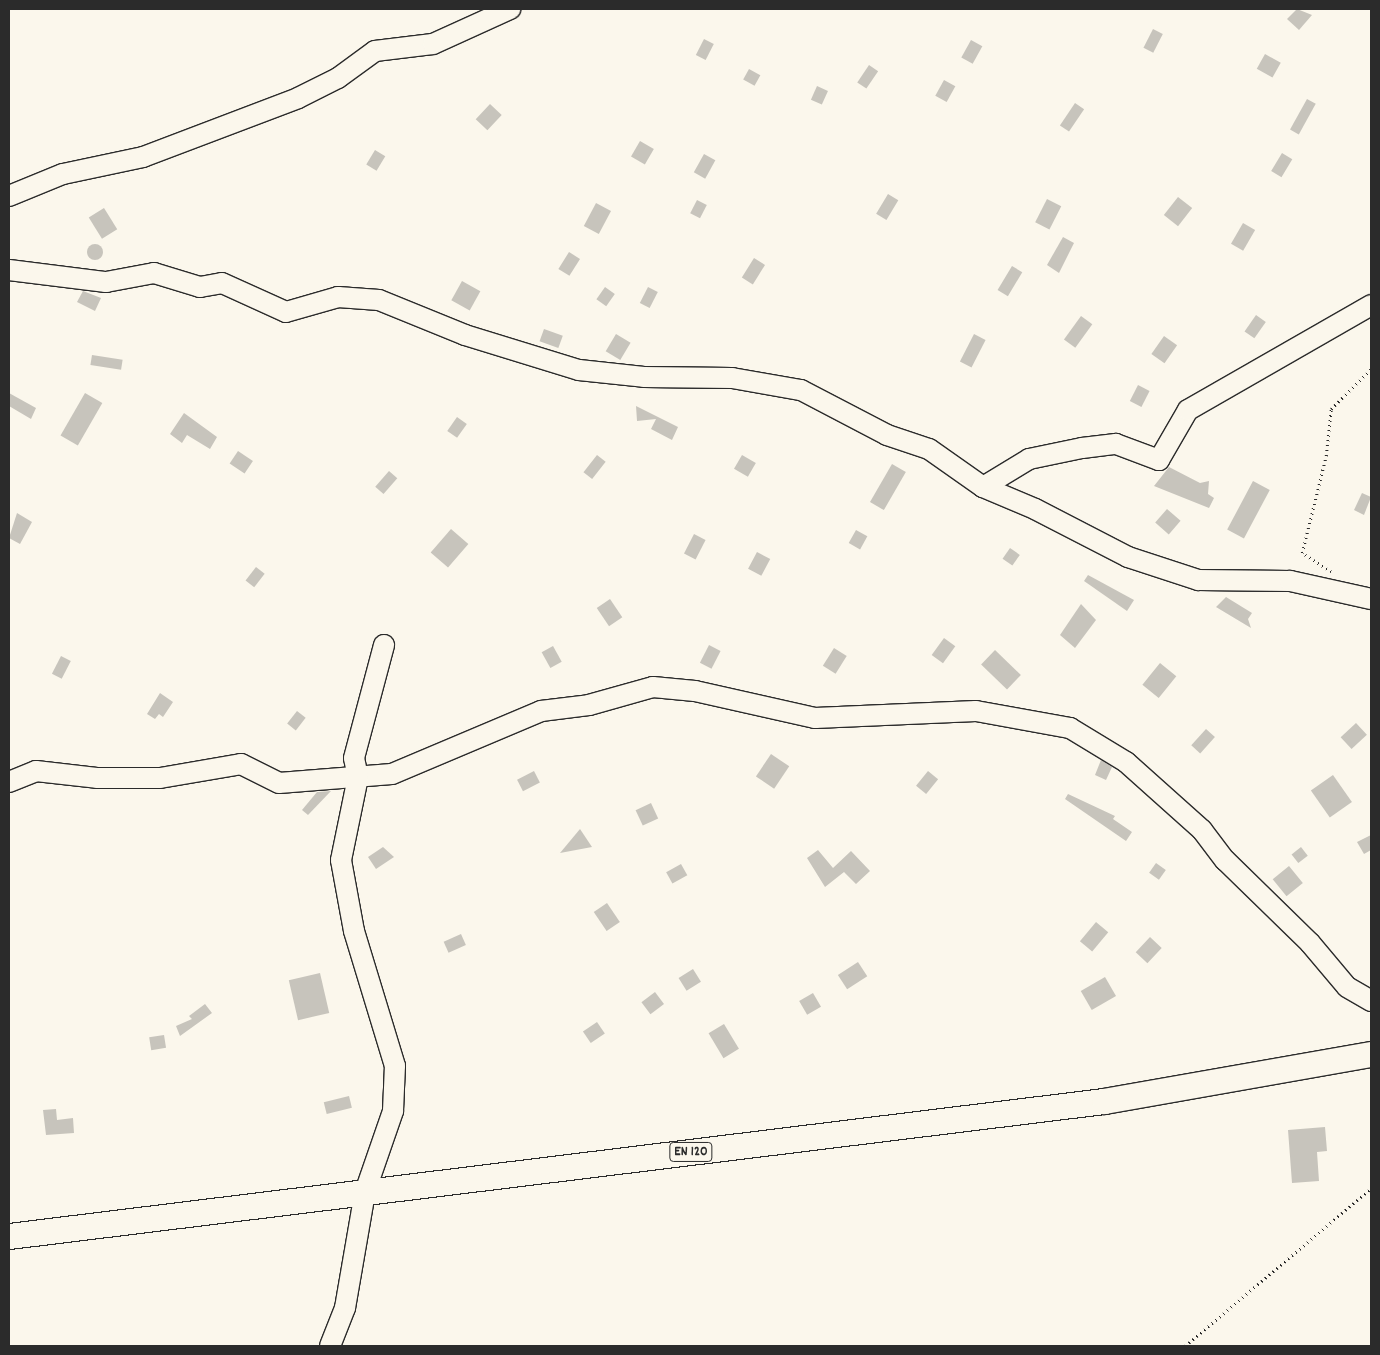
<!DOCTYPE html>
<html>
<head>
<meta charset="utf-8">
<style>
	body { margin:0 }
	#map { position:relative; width:1380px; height:1355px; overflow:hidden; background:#fbf7ec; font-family:Dekko,sans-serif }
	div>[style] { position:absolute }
	.building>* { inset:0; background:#c7c4bc; transform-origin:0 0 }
	.round { border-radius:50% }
	.path>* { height:2.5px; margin-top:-1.25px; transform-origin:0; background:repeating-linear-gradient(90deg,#2b2b2b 0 1px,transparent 0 5px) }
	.roads { filter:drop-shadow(1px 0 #2b2b2b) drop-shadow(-1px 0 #2b2b2b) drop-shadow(0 1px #2b2b2b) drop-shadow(0 -1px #2b2b2b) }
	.minor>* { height:20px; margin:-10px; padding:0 10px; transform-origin:10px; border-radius:10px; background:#fbf7ec }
	.major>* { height:25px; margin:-12.5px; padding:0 12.5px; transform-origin:12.5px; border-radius:12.5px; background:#fbf7ec }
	span { translate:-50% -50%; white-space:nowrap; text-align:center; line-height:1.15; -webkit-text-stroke:4.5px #fbf7ec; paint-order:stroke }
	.shield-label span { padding:1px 4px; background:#fbf7ec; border:1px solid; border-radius:4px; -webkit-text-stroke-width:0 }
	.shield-label { font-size:14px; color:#2b2b2b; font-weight:700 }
	.frame { position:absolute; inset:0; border:10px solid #2b2b2b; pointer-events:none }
</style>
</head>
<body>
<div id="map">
	<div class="building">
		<div style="clip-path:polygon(1297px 9px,1312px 15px,1299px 30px,1287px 19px)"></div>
		<div style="left:1153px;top:29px;width:11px;height:21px;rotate:27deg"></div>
		<div style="left:704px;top:39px;width:11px;height:18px;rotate:27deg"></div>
		<div style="left:971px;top:40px;width:13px;height:20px;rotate:29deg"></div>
		<div style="left:1265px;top:54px;width:18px;height:17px;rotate:29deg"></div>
		<div style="left:869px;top:65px;width:11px;height:21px;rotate:34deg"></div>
		<div style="left:749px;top:69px;width:13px;height:12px;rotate:29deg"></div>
		<div style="left:944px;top:80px;width:13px;height:18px;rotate:29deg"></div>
		<div style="left:817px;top:86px;width:12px;height:15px;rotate:24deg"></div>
		<div style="left:1307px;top:99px;width:10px;height:35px;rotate:29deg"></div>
		<div style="left:1075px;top:103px;width:11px;height:27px;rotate:34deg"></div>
		<div style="left:490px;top:104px;width:16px;height:21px;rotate:43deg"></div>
		<div style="left:640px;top:141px;width:16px;height:18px;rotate:30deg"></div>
		<div style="left:375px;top:150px;width:12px;height:17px;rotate:31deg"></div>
		<div style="left:1282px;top:153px;width:12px;height:21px;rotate:31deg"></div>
		<div style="left:704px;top:154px;width:13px;height:21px;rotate:29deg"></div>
		<div style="left:888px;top:194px;width:12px;height:23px;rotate:31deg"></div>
		<div style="left:1178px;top:197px;width:18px;height:23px;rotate:38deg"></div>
		<div style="left:1047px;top:199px;width:16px;height:26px;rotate:27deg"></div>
		<div style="left:697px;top:200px;width:11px;height:15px;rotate:27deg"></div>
		<div style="left:596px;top:203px;width:17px;height:26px;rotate:28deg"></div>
		<div style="left:104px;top:208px;width:25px;height:18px;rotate:58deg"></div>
		<div style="left:1243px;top:223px;width:14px;height:24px;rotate:30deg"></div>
		<div style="clip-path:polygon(1063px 237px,1074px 243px,1059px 273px,1047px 265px)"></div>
		<div class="round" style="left:87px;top:244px;width:16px;height:16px"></div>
		<div style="left:569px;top:252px;width:13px;height:20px;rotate:32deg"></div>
		<div style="left:754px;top:258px;width:13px;height:23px;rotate:32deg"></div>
		<div style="left:1012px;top:266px;width:12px;height:28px;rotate:31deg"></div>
		<div style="left:462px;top:281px;width:21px;height:22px;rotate:29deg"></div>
		<div style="left:605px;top:287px;width:12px;height:15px;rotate:35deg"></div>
		<div style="left:648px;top:287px;width:11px;height:18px;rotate:27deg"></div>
		<div style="clip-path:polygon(83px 291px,101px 298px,95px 311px,77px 302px)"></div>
		<div style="left:1256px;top:315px;width:12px;height:20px;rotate:35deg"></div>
		<div style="left:1081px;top:316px;width:14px;height:29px;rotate:36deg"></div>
		<div style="left:544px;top:329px;width:20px;height:13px;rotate:20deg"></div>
		<div style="left:616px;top:334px;width:17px;height:20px;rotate:31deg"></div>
		<div style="left:974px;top:334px;width:13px;height:31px;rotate:27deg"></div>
		<div style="left:1164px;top:336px;width:16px;height:22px;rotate:35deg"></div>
		<div style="left:92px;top:355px;width:31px;height:10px;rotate:9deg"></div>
		<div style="left:1138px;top:385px;width:13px;height:18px;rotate:27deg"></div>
		<div style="clip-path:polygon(9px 393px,36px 408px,31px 419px,9px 406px)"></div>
		<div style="left:85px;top:393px;width:20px;height:49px;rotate:30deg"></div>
		<div style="clip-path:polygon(636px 406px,678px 427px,672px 440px,651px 429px,656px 419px,637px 421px)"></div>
		<div style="clip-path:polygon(184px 413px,217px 437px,210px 449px,187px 435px,182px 443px,170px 434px)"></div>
		<div style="left:457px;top:417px;width:12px;height:17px;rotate:35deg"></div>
		<div style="left:238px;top:451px;width:18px;height:15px;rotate:34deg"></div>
		<div style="left:597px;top:455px;width:11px;height:22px;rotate:38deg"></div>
		<div style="left:742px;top:455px;width:16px;height:16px;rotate:30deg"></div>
		<div style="left:892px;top:464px;width:16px;height:44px;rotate:30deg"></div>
		<div style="clip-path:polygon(1169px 467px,1200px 483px,1209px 481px,1208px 494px,1214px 498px,1209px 508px,1154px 486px)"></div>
		<div style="left:389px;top:471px;width:11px;height:21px;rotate:41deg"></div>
		<div style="left:1253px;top:481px;width:19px;height:55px;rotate:28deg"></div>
		<div style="clip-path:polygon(1362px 493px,1371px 497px,1364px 515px,1354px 510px)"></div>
		<div style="left:1167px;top:509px;width:18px;height:18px;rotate:41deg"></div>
		<div style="clip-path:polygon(17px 513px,32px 522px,20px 544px,9px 538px)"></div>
		<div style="left:451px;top:529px;width:23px;height:31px;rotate:41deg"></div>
		<div style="left:856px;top:530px;width:13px;height:15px;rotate:29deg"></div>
		<div style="left:694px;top:534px;width:13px;height:22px;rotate:27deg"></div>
		<div style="left:1010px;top:548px;width:12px;height:13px;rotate:35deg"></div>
		<div style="left:757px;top:552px;width:15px;height:19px;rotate:28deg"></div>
		<div style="left:256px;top:567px;width:11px;height:17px;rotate:38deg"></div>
		<div style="clip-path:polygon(1088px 575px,1134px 600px,1127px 611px,1084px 581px)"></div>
		<div style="clip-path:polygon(1226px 597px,1252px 613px,1248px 619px,1251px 628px,1216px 607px)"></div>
		<div style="left:610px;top:599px;width:22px;height:16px;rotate:56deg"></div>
		<div style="clip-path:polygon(1081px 604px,1096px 620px,1075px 648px,1060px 635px)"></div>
		<div style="left:944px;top:638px;width:14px;height:21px;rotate:36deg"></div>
		<div style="left:709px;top:645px;width:13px;height:20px;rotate:27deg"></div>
		<div style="left:553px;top:646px;width:18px;height:13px;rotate:61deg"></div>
		<div style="left:834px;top:648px;width:15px;height:21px;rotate:32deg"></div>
		<div style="left:995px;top:650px;width:36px;height:20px;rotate:44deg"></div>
		<div style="left:61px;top:656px;width:11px;height:20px;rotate:27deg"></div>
		<div style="left:1160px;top:663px;width:21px;height:28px;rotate:39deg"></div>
		<div style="clip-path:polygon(160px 693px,173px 702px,163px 717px,159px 714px,155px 719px,147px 714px)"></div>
		<div style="left:297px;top:711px;width:11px;height:16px;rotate:38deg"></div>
		<div style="left:1356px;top:723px;width:16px;height:21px;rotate:47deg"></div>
		<div style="left:1206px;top:729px;width:12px;height:22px;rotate:42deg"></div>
		<div style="left:771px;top:754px;width:22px;height:27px;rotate:34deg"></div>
		<div style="clip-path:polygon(1101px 760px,1112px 767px,1106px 780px,1095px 775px)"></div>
		<div style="left:534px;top:771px;width:13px;height:19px;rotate:63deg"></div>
		<div style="left:928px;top:771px;width:13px;height:19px;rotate:39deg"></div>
		<div style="left:1333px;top:775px;width:33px;height:27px;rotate:55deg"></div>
		<div style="clip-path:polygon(331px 791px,308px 815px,302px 810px,317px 792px)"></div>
		<div style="clip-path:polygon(1068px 794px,1115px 816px,1113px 819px,1132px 832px,1126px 841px,1065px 799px)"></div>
		<div style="left:651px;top:803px;width:17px;height:17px;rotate:65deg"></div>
		<div style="clip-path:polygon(580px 829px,592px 847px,560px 853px)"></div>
		<div style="clip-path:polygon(1371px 835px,1371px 850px,1364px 854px,1357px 842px)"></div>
		<div style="clip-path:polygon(383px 847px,394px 857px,376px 869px,368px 857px)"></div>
		<div style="left:1301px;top:847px;width:11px;height:12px;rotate:52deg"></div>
		<div style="clip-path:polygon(818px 850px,833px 868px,851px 851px,870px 871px,856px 884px,844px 872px,825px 887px,807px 858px)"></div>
		<div style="left:1156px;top:863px;width:12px;height:12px;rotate:35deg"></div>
		<div style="left:681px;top:864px;width:13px;height:17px;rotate:61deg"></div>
		<div style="left:1289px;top:866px;width:22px;height:21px;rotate:51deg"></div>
		<div style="left:607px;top:903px;width:23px;height:16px;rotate:56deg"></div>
		<div style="left:1096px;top:922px;width:16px;height:25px;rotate:40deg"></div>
		<div style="left:461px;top:934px;width:12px;height:19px;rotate:66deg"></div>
		<div style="left:1150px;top:937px;width:16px;height:21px;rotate:43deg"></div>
		<div style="left:858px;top:962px;width:17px;height:24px;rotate:57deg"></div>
		<div style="left:693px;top:969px;width:15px;height:17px;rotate:58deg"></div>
		<div style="left:320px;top:973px;width:41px;height:32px;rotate:77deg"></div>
		<div style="left:1105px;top:977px;width:22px;height:28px;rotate:60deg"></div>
		<div style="left:655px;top:992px;width:15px;height:17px;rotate:53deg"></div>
		<div style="left:813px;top:993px;width:16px;height:16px;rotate:60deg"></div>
		<div style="clip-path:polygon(205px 1004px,212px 1013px,180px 1036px,176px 1026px,192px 1019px,189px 1016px)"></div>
		<div style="left:597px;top:1022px;width:14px;height:17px;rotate:56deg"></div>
		<div style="left:724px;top:1024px;width:29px;height:18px;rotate:59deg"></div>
		<div style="left:164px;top:1035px;width:13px;height:15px;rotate:81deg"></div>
		<div style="left:349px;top:1096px;width:12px;height:26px;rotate:76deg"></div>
		<div style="clip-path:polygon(56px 1109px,57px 1120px,73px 1118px,74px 1133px,46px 1135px,43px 1110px)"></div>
		<div style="clip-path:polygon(1325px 1127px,1327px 1151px,1317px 1152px,1319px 1181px,1292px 1183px,1288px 1130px)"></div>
	</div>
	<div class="path">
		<div style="left:1331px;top:572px;width:35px;rotate:-147deg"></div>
		<div style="left:1302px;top:553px;width:100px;rotate:-76.1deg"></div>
		<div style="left:1326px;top:456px;width:47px;rotate:-83.9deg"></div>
		<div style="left:1331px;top:409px;width:57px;rotate:-45deg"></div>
		<div style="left:1185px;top:1346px;width:244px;rotate:-40.3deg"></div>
	</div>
	<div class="roads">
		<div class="minor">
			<div style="left:9px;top:196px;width:58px;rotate:-22.2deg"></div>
			<div style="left:63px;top:174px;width:82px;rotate:-12deg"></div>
			<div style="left:143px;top:157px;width:166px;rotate:-20.8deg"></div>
			<div style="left:298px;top:98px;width:45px;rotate:-26.6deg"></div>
			<div style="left:338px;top:78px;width:46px;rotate:-36.1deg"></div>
			<div style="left:375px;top:51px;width:58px;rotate:-6.9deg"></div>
			<div style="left:433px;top:44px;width:85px;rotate:-24.4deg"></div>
			<div style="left:9px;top:270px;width:98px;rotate:7.1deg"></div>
			<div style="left:106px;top:282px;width:49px;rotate:-10.6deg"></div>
			<div style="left:154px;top:273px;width:48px;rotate:16.9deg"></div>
			<div style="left:200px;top:287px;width:22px;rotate:-10deg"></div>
			<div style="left:222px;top:283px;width:70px;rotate:24.4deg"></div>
			<div style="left:286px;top:312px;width:54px;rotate:-16.1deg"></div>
			<div style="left:338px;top:297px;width:41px;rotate:4.2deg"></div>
			<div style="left:379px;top:300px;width:93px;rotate:22.1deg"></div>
			<div style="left:465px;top:335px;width:119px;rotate:17.1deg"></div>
			<div style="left:579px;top:370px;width:65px;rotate:6.1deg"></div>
			<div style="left:644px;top:377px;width:88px;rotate:0.7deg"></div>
			<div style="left:732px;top:378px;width:70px;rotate:9.9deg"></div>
			<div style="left:801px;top:390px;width:97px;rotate:27.6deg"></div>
			<div style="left:887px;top:435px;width:44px;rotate:18.4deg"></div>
			<div style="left:929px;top:449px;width:66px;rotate:35.1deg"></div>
			<div style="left:983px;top:487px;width:56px;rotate:22.9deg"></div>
			<div style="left:1035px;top:509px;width:105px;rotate:27.3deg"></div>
			<div style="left:1128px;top:557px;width:74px;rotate:18.2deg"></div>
			<div style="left:1198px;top:580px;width:92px;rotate:0.6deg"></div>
			<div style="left:1290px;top:581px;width:83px;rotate:12.5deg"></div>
			<div style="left:983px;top:487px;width:54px;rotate:-31.3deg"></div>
			<div style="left:1029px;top:459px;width:54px;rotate:-11.7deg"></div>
			<div style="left:1082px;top:448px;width:34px;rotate:-7deg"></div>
			<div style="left:1116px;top:444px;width:46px;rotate:20.4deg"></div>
			<div style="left:1159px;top:460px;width:58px;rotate:-59.9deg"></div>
			<div style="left:1188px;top:410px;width:211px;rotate:-29.8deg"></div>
			<div style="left:9px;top:782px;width:29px;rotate:-22deg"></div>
			<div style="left:36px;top:771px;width:61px;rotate:6.5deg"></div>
			<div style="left:97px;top:778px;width:63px"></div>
			<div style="left:160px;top:778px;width:82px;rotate:-9.8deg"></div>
			<div style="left:241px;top:764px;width:42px;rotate:26.6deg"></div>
			<div style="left:279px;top:783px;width:113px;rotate:-4.6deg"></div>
			<div style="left:392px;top:774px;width:162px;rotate:-22.9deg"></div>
			<div style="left:541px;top:711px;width:48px;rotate:-7.1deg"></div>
			<div style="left:589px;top:705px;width:66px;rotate:-15.7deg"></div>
			<div style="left:653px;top:687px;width:42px;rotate:5.4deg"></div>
			<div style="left:695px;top:691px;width:123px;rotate:12.7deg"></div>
			<div style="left:815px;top:718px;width:161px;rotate:-2.5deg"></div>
			<div style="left:976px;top:711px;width:96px;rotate:10.3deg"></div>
			<div style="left:1070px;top:728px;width:66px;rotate:31.3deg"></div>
			<div style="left:1126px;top:762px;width:102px;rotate:41.8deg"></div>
			<div style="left:1202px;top:830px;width:38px;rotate:53deg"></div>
			<div style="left:1225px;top:860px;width:119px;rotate:44.3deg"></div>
			<div style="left:1310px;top:943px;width:57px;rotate:49.9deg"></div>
			<div style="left:1347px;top:987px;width:28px;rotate:30deg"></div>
			<div style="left:330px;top:1346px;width:41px;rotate:-68.5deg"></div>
			<div style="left:345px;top:1308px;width:118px;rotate:-80.2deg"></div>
			<div style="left:365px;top:1192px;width:86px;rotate:-70.9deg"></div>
			<div style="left:393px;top:1111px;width:45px;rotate:-87.5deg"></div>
			<div style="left:395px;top:1066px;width:141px;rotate:-106.9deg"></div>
			<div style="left:354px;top:931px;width:72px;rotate:-100.4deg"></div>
			<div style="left:341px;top:860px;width:85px;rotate:-78.4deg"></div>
			<div style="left:358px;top:777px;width:19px;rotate:-102deg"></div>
			<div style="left:354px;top:758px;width:117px;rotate:-75.1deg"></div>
		</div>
		<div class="major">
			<div style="left:9px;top:1236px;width:1103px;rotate:-7.03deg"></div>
			<div style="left:1104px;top:1101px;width:271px;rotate:-10deg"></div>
		</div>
	</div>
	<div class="shield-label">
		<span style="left:691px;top:1152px">EN 120</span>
	</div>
	<div class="frame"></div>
</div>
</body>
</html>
